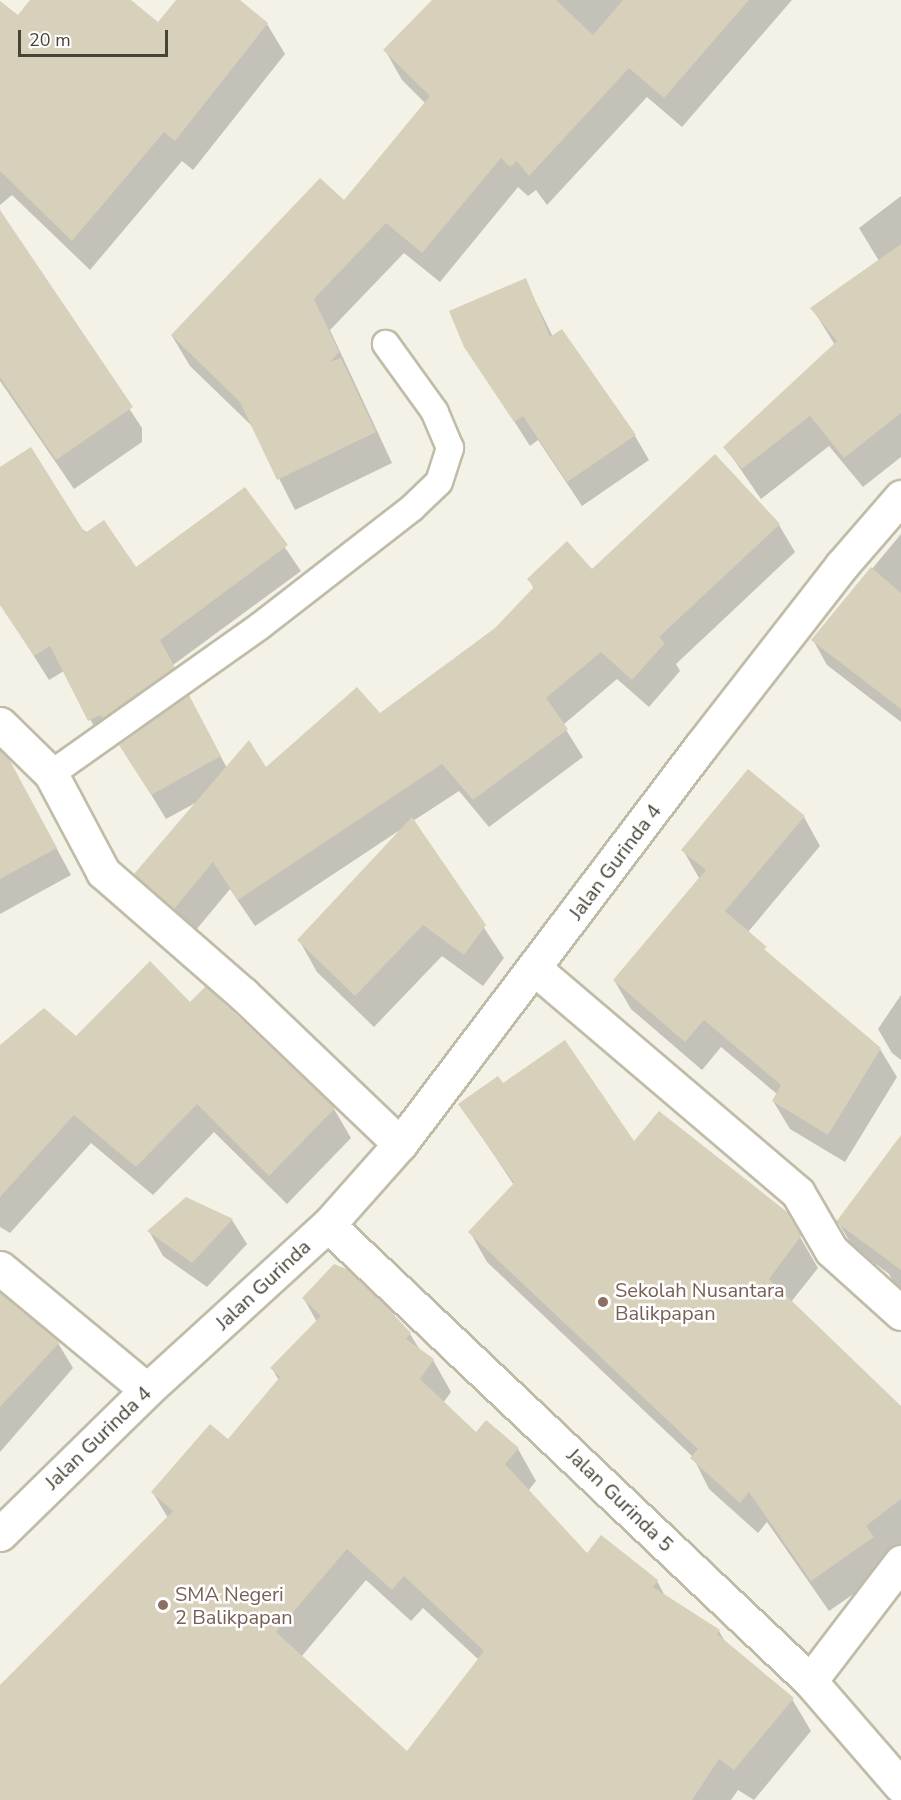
<!DOCTYPE html>
<html>
<head>
<meta charset="utf-8">
<style>
	body { margin:0 }
	#map { position:relative; width:901px; height:1800px; overflow:hidden; background:#f4f2e7; font-family:"Nunito Sans",sans-serif }
	div>[style] { position:absolute }
	.shadow>* { inset:0; background:#0003 }
	.building>* { inset:0; background:#d7d0bb }
	.roads { filter:drop-shadow(2px 0 #c1bca8) drop-shadow(-2px 0 #c1bca8) drop-shadow(0 2px #c1bca8) drop-shadow(0 -2px #c1bca8) }
	.lane>* { height:26px; margin:-13px; padding:0 13px; transform-origin:13px; border-radius:13px; background:#fff }
	.street>* { height:33px; margin:-16.5px; padding:0 16.5px; transform-origin:16.5px; border-radius:16.5px; background:#fff }
	.dots>* { width:16px; height:16px; translate:-50% -50%; box-sizing:border-box; border:3px solid #fff; border-radius:50% }
	span { translate:-50% -50%; white-space:nowrap; text-align:center; line-height:1.15; -webkit-text-stroke:5px #fff; paint-order:stroke }
	.street-label { font-size:20px; color:#484435 }
	.education-label { font-size:20px; color:#785e54 }
	.left { translate:0 -50%; text-align:left }
	.scale { position:absolute; left:18px; top:30px; width:150px; height:27px; box-sizing:border-box; border:3px solid #484435; border-top:0; padding-left:8px; font-size:18px; line-height:21px; white-space:nowrap; color:#484435; -webkit-text-stroke:4px #fff; paint-order:stroke }
</style>
</head>
<body>
<div id="map">
	<div class="shadow">
		<div style="clip-path:polygon(32px 0,128px 0,159px 24px,178px 0,238px 0,267px 24px,285px 54px,193px 170px,182px 161px,90px 270px,12px 195px,0 205px,0 3px,19px 17px)"></div>
		<div style="clip-path:polygon(434px 0,792px 0,682px 127px,647px 97px,547px 205px,536px 190px,528px 196px,518px 187px,440px 282px,404px 253px,330px 330px,392px 463px,295px 510px,253px 427px,190px 366px,172px 336px,344px 203px,426px 104px,402px 80px,385px 50px)"></div>
		<div style="clip-path:polygon(901px 196px,901px 457px,863px 487px,829px 446px,761px 499px,725px 447px,835px 345px,812px 308px,879px 261px,859px 228px)"></div>
		<div style="clip-path:polygon(0 212px,142px 428px,142px 442px,74px 489px,0 381px)"></div>
		<div style="clip-path:polygon(525px 280px,553px 337px,635px 436px,649px 460px,582px 506px,538px 440px,530px 446px,466px 346px)"></div>
		<div style="clip-path:polygon(0 468px,136px 569px,245px 489px,301px 571px,173px 665px,188px 694px,118px 743px,115px 739px,104px 745px,64px 671px,49px 680px,0 602px)"></div>
		<div style="clip-path:polygon(779px 525px,795px 552px,676px 664px,680px 671px,649px 707px,617px 679px,563px 725px,583px 757px,489px 827px,459px 791px,413px 821px,504px 958px,483px 986px,442px 956px,374px 1027px,317px 972px,299px 940px,400px 830px,255px 926px,230px 889px,191px 936px,151px 902px,136px 874px,197px 802px,166px 819px,121px 745px,202px 722px,227px 768px,266px 769px,380px 715px,496px 629px,534px 589px,529px 579px,592px 571px)"></div>
		<div style="clip-path:polygon(901px 534px,901px 722px,827px 665px,813px 640px)"></div>
		<div style="clip-path:polygon(0 771px,26px 792px,71px 875px,0 914px)"></div>
		<div style="clip-path:polygon(804px 817px,820px 846px,748px 932px,771px 957px,880px 1049px,897px 1077px,845px 1162px,790px 1129px,773px 1101px,777px 1094px,721px 1047px,702px 1070px,631px 1009px,614px 980px,699px 878px,683px 850px)"></div>
		<div style="clip-path:polygon(206px 988px,334px 1109px,351px 1138px,287px 1204px,214px 1132px,153px 1195px,91px 1143px,10px 1233px,0 1227px,0 1077px,190px 1004px)"></div>
		<div style="clip-path:polygon(901px 995px,901px 1060px,892px 1053px,878px 1029px)"></div>
		<div style="clip-path:polygon(503px 1085px,786px 1213px,818px 1268px,791px 1302px,901px 1408px,901px 1561px,829px 1611px,767px 1522px,758px 1533px,709px 1489px,693px 1457px,487px 1262px,470px 1232px,514px 1185px,460px 1104px)"></div>
		<div style="clip-path:polygon(901px 1171px,901px 1297px,889px 1274px,853px 1247px,838px 1222px)"></div>
		<div style="clip-path:polygon(186px 1199px,232px 1220px,247px 1244px,207px 1287px,163px 1256px,149px 1231px)"></div>
		<div style="clip-path:polygon(0 1292px,58px 1343px,73px 1368px,0 1452px)"></div>
		<div style="clip-path:polygon(evenodd,304px 1299px,410px 1334px,420px 1350px,433px 1360px,451px 1392px,443px 1403px,476px 1434px,518px 1449px,536px 1481px,528px 1491px,587px 1555px,657px 1581px,665px 1596px,719px 1631px,727px 1645px,792px 1699px,811px 1731px,754px 1800px,738px 1790px,731px 1800px,0 1800px,0 1687px,168px 1518px,153px 1493px,228px 1441px,279px 1381px,272px 1368px,317px 1322px,304px 1299px,366px 1580px,411px 1621px,423px 1608px,479px 1660px,408px 1754px,301px 1657px,366px 1580px)"></div>
	</div>
	<div class="building">
		<div style="clip-path:polygon(30px 0,131px 0,158px 22px,176px 0,240px 0,268px 23px,175px 141px,164px 132px,72px 241px,0 171px,0 1px,18px 15px)"></div>
		<div style="clip-path:polygon(432px 0,556px 0,593px 35px,623px 0,749px 0,664px 98px,629px 68px,529px 176px,517px 161px,510px 167px,501px 158px,422px 253px,386px 223px,314px 299px,339px 352px,330px 362px,341px 358px,376px 432px,277px 480px,240px 402px,171px 335px,320px 178px,344px 200px,430px 96px,383px 50px)"></div>
		<div style="clip-path:polygon(0 210px,133px 407px,56px 460px,0 377px)"></div>
		<div style="clip-path:polygon(901px 244px,901px 413px,844px 458px,810px 416px,742px 469px,723px 447px,837px 341px,810px 308px)"></div>
		<div style="clip-path:polygon(526px 278px,550px 337px,562px 329px,636px 435px,567px 482px,523px 416px,514px 422px,464px 347px,449px 311px)"></div>
		<div style="clip-path:polygon(31px 447px,85px 533px,104px 520px,136px 567px,245px 487px,288px 545px,160px 640px,175px 668px,103px 719px,100px 715px,88px 721px,50px 646px,34px 656px,0 605px,0 467px)"></div>
		<div style="clip-path:polygon(715px 454px,780px 524px,659px 637px,665px 643px,632px 680px,601px 652px,546px 698px,568px 729px,473px 800px,442px 764px,238px 900px,213px 862px,174px 909px,134px 874px,249px 740px,266px 767px,357px 687px,380px 713px,495px 628px,534px 587px,527px 579px,567px 541px,592px 569px)"></div>
		<div style="clip-path:polygon(871px 567px,901px 593px,901px 709px,811px 640px)"></div>
		<div style="clip-path:polygon(189px 695px,221px 756px,151px 795px,119px 745px)"></div>
		<div style="clip-path:polygon(0 750px,9px 759px,57px 848px,0 879px)"></div>
		<div style="clip-path:polygon(748px 769px,805px 816px,725px 911px,767px 947px,764px 949px,881px 1048px,828px 1135px,772px 1101px,781px 1085px,704px 1020px,685px 1042px,613px 980px,706px 870px,681px 850px)"></div>
		<div style="clip-path:polygon(412px 817px,486px 925px,464px 955px,423px 925px,355px 996px,297px 940px)"></div>
		<div style="clip-path:polygon(150px 961px,190px 1002px,206px 986px,335px 1108px,269px 1176px,197px 1104px,136px 1167px,74px 1115px,0 1197px,0 1045px,44px 1008px,76px 1036px)"></div>
		<div style="clip-path:polygon(565px 1040px,634px 1141px,659px 1111px,787px 1212px,801px 1236px,769px 1279px,901px 1406px,901px 1499px,866px 1526px,874px 1537px,811px 1581px,749px 1492px,740px 1503px,690px 1458px,698px 1449px,468px 1232px,514px 1183px,458px 1104px,498px 1076px,503px 1083px)"></div>
		<div style="clip-path:polygon(901px 1135px,901px 1270px,836px 1222px)"></div>
		<div style="clip-path:polygon(186px 1197px,233px 1219px,192px 1263px,147px 1231px)"></div>
		<div style="clip-path:polygon(evenodd,334px 1264px,349px 1270px,380px 1300px,411px 1333px,406px 1339px,434px 1359px,420px 1379px,476px 1432px,486px 1420px,519px 1448px,505px 1464px,587px 1553px,601px 1535px,658px 1580px,653px 1587px,720px 1630px,717px 1634px,794px 1698px,734px 1770px,719px 1759px,692px 1800px,0 1800px,0 1685px,173px 1511px,151px 1492px,210px 1424px,228px 1439px,280px 1377px,270px 1368px,321px 1316px,302px 1298px,334px 1264px,347px 1549px,392px 1590px,404px 1576px,484px 1651px,407px 1751px,276px 1632px,347px 1549px)"></div>
		<div style="clip-path:polygon(0 1292px,60px 1342px,0 1407px)"></div>
	</div>
	<div class="roads">
		<div class="lane">
			<div style="left:51px;top:774px;width:256px;rotate:-35.3deg"></div>
			<div style="left:260px;top:626px;width:192px;rotate:-37.8deg"></div>
			<div style="left:412px;top:508px;width:37px;rotate:-44deg"></div>
			<div style="left:439px;top:482px;width:36px;rotate:-72deg"></div>
			<div style="left:450px;top:448px;width:39px;rotate:-113deg"></div>
			<div style="left:435px;top:412px;width:84px;rotate:-125.8deg"></div>
		</div>
		<div class="street">
			<div style="left:0;top:724px;width:71px;rotate:44.4deg"></div>
			<div style="left:51px;top:774px;width:111px;rotate:62deg"></div>
			<div style="left:103px;top:872px;width:186px;rotate:41.1deg"></div>
			<div style="left:243px;top:994px;width:217px;rotate:43.7deg"></div>
			<div style="left:535px;top:969px;width:345px;rotate:40.4deg"></div>
			<div style="left:798px;top:1193px;width:66px;rotate:59.9deg"></div>
			<div style="left:831px;top:1250px;width:94px;rotate:42deg"></div>
			<div style="left:328px;top:1225px;width:664px;rotate:43.41deg"></div>
			<div style="left:810px;top:1681px;width:139px;rotate:49.1deg"></div>
			<div style="left:0;top:1268px;width:191px;rotate:39.7deg"></div>
			<div style="left:0;top:1534px;width:206px;rotate:-44.4deg"></div>
			<div style="left:147px;top:1390px;width:245px;rotate:-42.4deg"></div>
			<div style="left:328px;top:1225px;width:108px;rotate:-48.4deg"></div>
			<div style="left:400px;top:1144px;width:499px;rotate:-52.9deg"></div>
			<div style="left:701px;top:746px;width:229px;rotate:-52.1deg"></div>
			<div style="left:842px;top:565px;width:90px;rotate:-49.1deg"></div>
			<div style="left:810px;top:1681px;width:150px;rotate:-52.6deg"></div>
		</div>
	</div>
	<div class="dots">
		<div style="left:603px;top:1302px;background:#8d6e63"></div>
		<div style="left:163px;top:1605px;background:#8d6e63"></div>
	</div>
	<div class="street-label">
		<span style="left:615px;top:862px;rotate:-53deg">Jalan Gurinda 4</span>
		<span style="left:263px;top:1285px;rotate:-43deg">Jalan Gurinda</span>
		<span style="left:98px;top:1438px;rotate:-44deg">Jalan Gurinda 4</span>
		<span style="left:620px;top:1500px;rotate:44deg">Jalan Gurinda 5</span>
	</div>
	<div class="education-label">
		<span class="left" style="left:615px;top:1302px">Sekolah Nusantara<br>Balikpapan</span>
		<span class="left" style="left:175px;top:1606px">SMA Negeri<br>2 Balikpapan</span>
	</div>
	<div class="scale">20 m</div>
</div>
</body>
</html>
